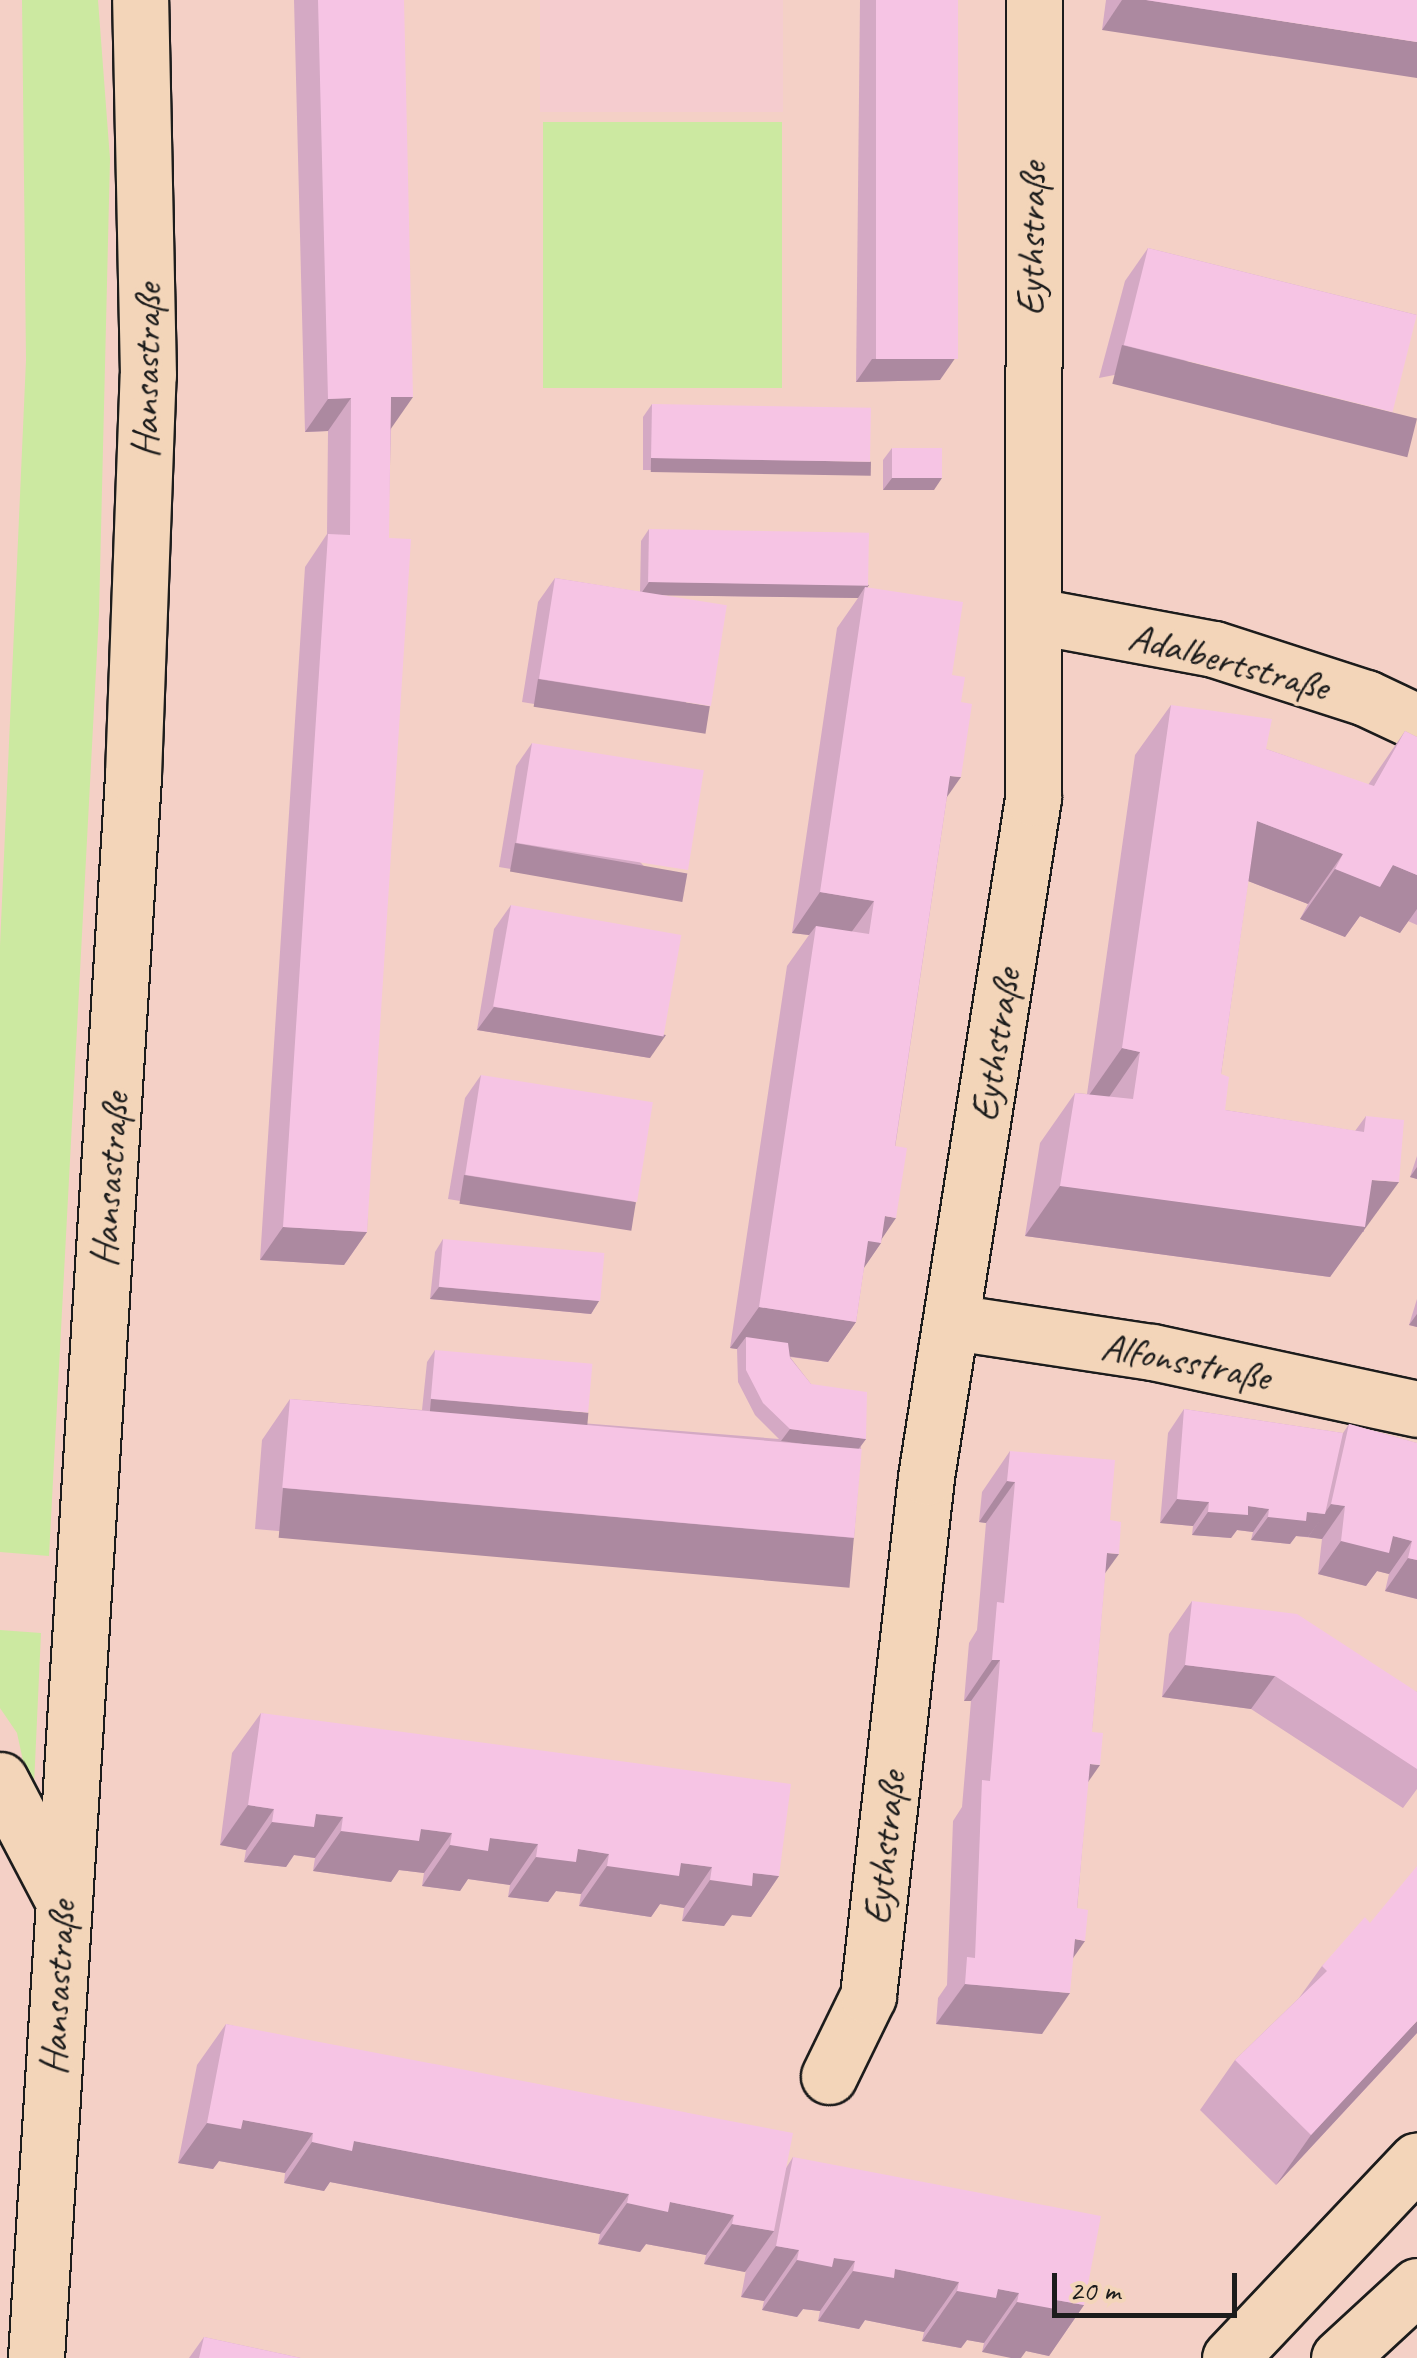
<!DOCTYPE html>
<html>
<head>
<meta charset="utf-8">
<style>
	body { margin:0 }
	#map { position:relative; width:1417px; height:2358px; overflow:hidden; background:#f4d0c6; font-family:Caveat,sans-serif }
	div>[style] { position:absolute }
	.built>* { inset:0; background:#f5cccf; transform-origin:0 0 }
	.green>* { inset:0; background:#cce9a1; transform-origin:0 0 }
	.roads { filter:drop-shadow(2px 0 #1c1c1c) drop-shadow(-2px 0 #1c1c1c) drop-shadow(0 2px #1c1c1c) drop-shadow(0 -2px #1c1c1c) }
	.minor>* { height:55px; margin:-27.5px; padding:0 27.5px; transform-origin:27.5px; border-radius:27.5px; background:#f3d5b9 }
	.primary>* { height:55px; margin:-27.5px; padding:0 27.5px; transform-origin:27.5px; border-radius:27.5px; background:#f3d5b9 }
	.wall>* { inset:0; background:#d4a9c4 }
	.shaded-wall>* { inset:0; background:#ac89a0; transform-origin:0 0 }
	.building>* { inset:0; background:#f6c4e4; transform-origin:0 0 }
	span { translate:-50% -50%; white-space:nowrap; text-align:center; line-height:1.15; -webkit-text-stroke:8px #f3d5b9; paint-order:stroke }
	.street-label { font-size:40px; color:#1c1c1c }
	.scale { position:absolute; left:1052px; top:2273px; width:185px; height:45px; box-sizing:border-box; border:5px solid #1c1c1c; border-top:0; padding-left:12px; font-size:30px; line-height:35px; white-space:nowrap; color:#1c1c1c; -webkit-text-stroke:8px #f3d5b9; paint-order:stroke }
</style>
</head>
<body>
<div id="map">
	<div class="built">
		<div style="left:540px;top:0;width:243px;height:112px"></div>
	</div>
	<div class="green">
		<div style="clip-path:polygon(22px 0,98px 0,110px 159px,99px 614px,49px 1556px,0 1552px,0 946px,26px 360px)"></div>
		<div style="left:543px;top:122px;width:239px;height:266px"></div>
		<div style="clip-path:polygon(0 1630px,41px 1633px,33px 1807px,17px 1733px,0 1708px)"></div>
	</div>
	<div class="roads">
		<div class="minor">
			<div style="left:1036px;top:616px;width:181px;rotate:10.5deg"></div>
			<div style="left:1214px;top:649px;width:160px;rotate:17.9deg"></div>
			<div style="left:1366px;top:698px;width:56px;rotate:25.2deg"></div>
			<div style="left:953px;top:1322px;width:201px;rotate:8.6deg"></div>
			<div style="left:1152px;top:1352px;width:271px;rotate:12.1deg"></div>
			<div style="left:829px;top:2076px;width:89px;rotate:-64deg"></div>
			<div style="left:868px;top:1996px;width:522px;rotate:-83.62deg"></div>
			<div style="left:926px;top:1477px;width:687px;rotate:-81.04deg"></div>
			<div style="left:1033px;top:798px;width:798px;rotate:-89.93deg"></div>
		</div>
		<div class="primary">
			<div style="left:0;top:1780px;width:133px;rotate:62.3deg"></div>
			<div style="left:36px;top:2358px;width:1586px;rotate:-86.49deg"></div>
			<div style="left:133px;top:775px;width:400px;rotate:-87.9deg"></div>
			<div style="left:148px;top:375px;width:375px;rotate:-91.2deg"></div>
			<div style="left:1230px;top:2358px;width:272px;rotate:-46.6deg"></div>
			<div style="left:1339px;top:2358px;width:106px;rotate:-42.7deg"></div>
		</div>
	</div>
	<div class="wall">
		<div style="clip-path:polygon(294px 0,404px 0,367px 1232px,344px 1265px,260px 1260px,305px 567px,327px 534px,328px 431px,305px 432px)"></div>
		<div style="clip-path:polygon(860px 0,958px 0,940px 380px,856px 382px)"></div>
		<div style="clip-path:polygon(1106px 0,1417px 0,1102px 30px)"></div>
		<div style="clip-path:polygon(1148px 248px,1417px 315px,1099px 378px,1125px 281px)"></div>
		<div style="clip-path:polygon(652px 404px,862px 472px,643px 470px,643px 417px)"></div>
		<div style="clip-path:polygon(892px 448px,934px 490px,883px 490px,883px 460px)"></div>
		<div style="clip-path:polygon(649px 529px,869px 585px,867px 587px,952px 675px,947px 796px,881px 1243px,864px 1267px,856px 1322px,828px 1362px,790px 1357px,811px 1384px,866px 1439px,861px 1446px,854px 1538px,826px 1578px,255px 1529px,262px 1440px,290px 1399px,422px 1410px,427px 1362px,435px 1350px,581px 1423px,779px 1439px,755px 1415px,738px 1382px,737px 1349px,730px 1348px,787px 966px,809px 935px,792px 933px,837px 628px,858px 598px,655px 595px,694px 730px,522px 702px,538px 602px,555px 578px,640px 592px,641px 541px)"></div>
		<div style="clip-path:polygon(1171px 705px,1266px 749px,1368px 785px,1405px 731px,1417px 737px,1417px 925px,1408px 921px,1400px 933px,1360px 916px,1345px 937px,1300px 919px,1308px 904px,1248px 881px,1221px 1074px,1225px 1110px,1355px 1131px,1366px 1116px,1364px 1232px,1362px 1232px,1330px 1277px,1025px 1236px,1040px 1143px,1075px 1093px,1087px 1094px,1135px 755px)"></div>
		<div style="clip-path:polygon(532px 743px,671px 896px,499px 867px,516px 766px)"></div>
		<div style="clip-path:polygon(511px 905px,650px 1058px,477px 1030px,494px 929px)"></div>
		<div style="clip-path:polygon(481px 1075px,636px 1203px,620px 1227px,448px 1199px,465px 1098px)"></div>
		<div style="clip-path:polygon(1417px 1156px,1417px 1179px,1410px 1177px)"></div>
		<div style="clip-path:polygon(443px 1239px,599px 1301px,591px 1314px,430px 1299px,435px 1252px)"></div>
		<div style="clip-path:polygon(1417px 1299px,1417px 1327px,1409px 1325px)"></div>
		<div style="clip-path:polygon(1184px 1409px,1343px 1433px,1349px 1424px,1417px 1443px,1417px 1599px,1385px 1591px,1389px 1574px,1377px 1571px,1366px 1586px,1318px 1574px,1322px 1539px,1296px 1536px,1290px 1544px,1251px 1540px,1253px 1532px,1237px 1530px,1231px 1538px,1192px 1535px,1193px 1526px,1160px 1523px,1168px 1433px)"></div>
		<div style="clip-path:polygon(1010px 1451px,1105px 1572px,1073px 1958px,1042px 2034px,936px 2024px,938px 1998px,947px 1985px,953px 1821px,962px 1807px,971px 1701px,964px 1701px,969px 1643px,977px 1630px,986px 1523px,979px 1522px,982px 1492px)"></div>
		<div style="clip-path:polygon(1192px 1601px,1417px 1692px,1417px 1789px,1403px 1808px,1251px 1709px,1162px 1697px,1169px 1634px)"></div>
		<div style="clip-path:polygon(261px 1713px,779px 1876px,751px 1917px,732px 1915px,724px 1926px,682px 1921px,684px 1908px,660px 1904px,651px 1917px,579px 1906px,581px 1894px,556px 1891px,548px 1902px,508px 1897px,510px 1885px,468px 1879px,460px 1891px,422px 1886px,424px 1873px,399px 1870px,391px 1882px,313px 1871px,315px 1858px,294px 1855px,286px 1867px,244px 1862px,246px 1850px,220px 1845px,232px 1753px)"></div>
		<div style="clip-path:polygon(1370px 1923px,1417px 2033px,1276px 2185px,1200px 2110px,1235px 2060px,1299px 1998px,1322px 1966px)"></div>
		<div style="clip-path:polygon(226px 2024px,786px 2168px,793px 2157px,1084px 2305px,1049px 2356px,1026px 2351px,982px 2352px,984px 2343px,967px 2340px,961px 2348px,922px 2341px,924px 2332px,865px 2320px,859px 2329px,818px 2321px,820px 2311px,803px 2309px,797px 2317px,762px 2310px,764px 2301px,741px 2297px,746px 2270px,745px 2272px,704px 2264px,706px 2255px,646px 2244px,640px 2252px,598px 2244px,600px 2234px,330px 2182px,324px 2191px,284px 2183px,285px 2173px,219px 2161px,213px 2169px,178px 2163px,197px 2065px)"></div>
		<div style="clip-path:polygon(204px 2337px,301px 2358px,189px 2358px)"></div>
	</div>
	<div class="shaded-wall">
		<div style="clip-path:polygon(1122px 0,1146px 0,1417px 42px,1417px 78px,1102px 30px)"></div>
		<div style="left:1122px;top:345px;width:304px;height:40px;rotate:14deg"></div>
		<div style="clip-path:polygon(956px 357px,940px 380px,856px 382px,872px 359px)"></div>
		<div style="clip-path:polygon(391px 397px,413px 397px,390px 430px)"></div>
		<div style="clip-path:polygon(351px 398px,328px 431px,305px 432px,328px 399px)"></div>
		<div style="left:651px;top:458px;width:220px;height:14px;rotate:1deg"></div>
		<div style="clip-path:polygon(892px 478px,942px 478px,934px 490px,883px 490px)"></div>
		<div style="clip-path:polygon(649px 582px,869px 585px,865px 591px,865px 587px,858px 598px,640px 595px)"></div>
		<div style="left:538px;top:679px;width:174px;height:28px;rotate:9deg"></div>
		<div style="clip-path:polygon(950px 776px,961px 777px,933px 817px)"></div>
		<div style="clip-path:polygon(1257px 821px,1343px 854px,1308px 904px,1222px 871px)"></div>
		<div style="left:515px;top:843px;width:175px;height:29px;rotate:10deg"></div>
		<div style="clip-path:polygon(1393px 865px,1417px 875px,1417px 909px,1400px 933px,1360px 916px,1345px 937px,1300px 919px,1335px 869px)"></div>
		<div style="clip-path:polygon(820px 892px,874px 901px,845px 941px,816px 926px,809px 935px,792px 933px)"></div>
		<div style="clip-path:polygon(494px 1007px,666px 1035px,650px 1058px,477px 1030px)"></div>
		<div style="clip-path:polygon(1122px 1048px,1140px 1052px,1105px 1103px,1087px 1098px)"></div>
		<div style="clip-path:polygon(1417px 1167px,1417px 1179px,1410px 1177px)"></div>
		<div style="left:464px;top:1175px;width:174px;height:29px;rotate:9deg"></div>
		<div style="clip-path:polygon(1372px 1180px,1399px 1182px,1330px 1277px,1025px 1236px,1060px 1186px)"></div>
		<div style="clip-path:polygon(885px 1216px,896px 1218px,879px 1243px,881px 1243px,853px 1284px,840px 1282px)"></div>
		<div style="clip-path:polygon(283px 1227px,367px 1232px,344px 1265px,260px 1260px)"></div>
		<div style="clip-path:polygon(439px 1287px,599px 1301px,591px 1314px,430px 1299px)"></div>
		<div style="clip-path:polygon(759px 1307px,856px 1322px,828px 1362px,746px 1350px,746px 1337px,737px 1349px,730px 1348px)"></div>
		<div style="clip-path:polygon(1417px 1314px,1417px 1327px,1409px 1325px)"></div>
		<div style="left:431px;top:1399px;width:158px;height:15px;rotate:5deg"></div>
		<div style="clip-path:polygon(790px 1429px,866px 1439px,857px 1451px,781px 1441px)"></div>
		<div style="clip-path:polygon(1007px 1481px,1015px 1482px,986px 1523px,979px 1522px)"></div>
		<div style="left:283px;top:1488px;width:573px;height:50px;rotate:5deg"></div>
		<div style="clip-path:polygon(1177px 1499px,1209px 1502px,1193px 1526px,1160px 1523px)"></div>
		<div style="clip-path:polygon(1331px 1504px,1345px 1506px,1322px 1539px,1308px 1537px)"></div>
		<div style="clip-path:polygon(1248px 1506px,1269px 1509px,1253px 1532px,1237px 1530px,1231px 1538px,1192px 1535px,1208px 1512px)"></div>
		<div style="clip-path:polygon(1307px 1512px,1325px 1514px,1308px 1537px,1296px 1536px,1290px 1544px,1251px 1540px,1268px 1517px)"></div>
		<div style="clip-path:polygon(1393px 1536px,1412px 1541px,1389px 1574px,1377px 1571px,1366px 1586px,1318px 1574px,1341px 1541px)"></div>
		<div style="clip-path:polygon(1107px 1553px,1119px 1554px,1090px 1594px)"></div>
		<div style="clip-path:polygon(1408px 1558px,1417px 1560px,1417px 1599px,1385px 1591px)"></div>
		<div style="clip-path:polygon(992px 1660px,1000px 1660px,971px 1701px,964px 1701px)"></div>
		<div style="clip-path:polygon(1185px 1665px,1275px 1676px,1251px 1709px,1162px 1697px)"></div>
		<div style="clip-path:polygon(1090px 1764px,1100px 1765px,1072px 1805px)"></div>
		<div style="clip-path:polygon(248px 1805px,274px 1809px,246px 1850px,220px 1845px)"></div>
		<div style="clip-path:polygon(316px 1814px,343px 1817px,315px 1858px,294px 1855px,286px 1867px,244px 1862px,272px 1822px)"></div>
		<div style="clip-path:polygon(421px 1829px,452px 1833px,424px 1873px,399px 1870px,391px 1882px,313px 1871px,341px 1831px)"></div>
		<div style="clip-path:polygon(490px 1838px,538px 1844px,510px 1885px,468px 1879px,460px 1891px,422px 1886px,450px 1845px)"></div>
		<div style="clip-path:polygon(578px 1849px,609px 1854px,581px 1894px,556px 1891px,548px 1902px,508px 1897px,536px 1857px)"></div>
		<div style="clip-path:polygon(681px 1863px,712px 1867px,684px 1908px,660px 1904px,651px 1917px,579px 1906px,607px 1866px)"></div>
		<div style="clip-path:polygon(753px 1873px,779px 1876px,751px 1917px,732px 1915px,724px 1926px,682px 1921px,710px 1880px)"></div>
		<div style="clip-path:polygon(1075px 1939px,1085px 1941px,1057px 1981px)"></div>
		<div style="clip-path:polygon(965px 1984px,1070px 1993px,1042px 2034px,936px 2024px)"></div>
		<div style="clip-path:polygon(1417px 2021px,1417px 2033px,1276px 2185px,1311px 2135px)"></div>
		<div style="clip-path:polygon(243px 2120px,313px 2133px,285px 2173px,219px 2161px,213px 2169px,178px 2163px,207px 2123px)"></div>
		<div style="clip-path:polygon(354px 2141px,629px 2194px,600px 2234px,330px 2182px,324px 2191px,284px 2183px,312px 2142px)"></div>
		<div style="clip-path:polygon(670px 2202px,734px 2215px,706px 2255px,646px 2244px,640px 2252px,598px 2244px,627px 2203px)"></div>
		<div style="clip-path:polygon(732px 2224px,774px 2231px,745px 2272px,704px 2264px)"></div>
		<div style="clip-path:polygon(776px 2246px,799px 2250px,764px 2301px,741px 2297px)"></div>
		<div style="clip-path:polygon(834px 2258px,855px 2261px,820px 2311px,803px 2309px,797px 2317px,762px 2310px,797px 2260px)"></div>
		<div style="clip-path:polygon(895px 2269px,959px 2282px,924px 2332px,865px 2320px,859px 2329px,818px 2321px,853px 2271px)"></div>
		<div style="clip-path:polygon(998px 2289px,1019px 2293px,984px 2343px,967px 2340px,961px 2348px,922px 2341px,957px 2291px)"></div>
		<div style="clip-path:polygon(1056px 2300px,1084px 2305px,1049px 2356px,1026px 2351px,1021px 2358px,1011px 2358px,982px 2352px,1017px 2302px)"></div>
	</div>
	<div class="building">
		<div style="clip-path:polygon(318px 0,404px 0,413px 397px,391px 397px,389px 538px,411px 539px,367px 1232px,283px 1227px,328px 534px,350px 535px,351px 398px,328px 399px)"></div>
		<div style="left:876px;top:0;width:82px;height:359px"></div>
		<div style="clip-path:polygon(1146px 0,1417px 0,1417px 42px)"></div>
		<div style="left:1148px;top:248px;width:277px;height:100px;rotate:14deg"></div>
		<div style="left:652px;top:404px;width:219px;height:54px;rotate:1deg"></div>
		<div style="left:892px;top:448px;width:50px;height:30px"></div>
		<div style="left:649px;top:529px;width:220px;height:53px;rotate:1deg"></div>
		<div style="left:555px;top:578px;width:174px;height:102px;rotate:9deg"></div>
		<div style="clip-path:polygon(865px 587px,963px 602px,952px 675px,965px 677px,961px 702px,972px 704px,961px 777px,950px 776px,895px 1146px,907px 1148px,896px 1218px,885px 1216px,881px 1243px,868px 1241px,856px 1322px,759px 1307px,816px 926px,869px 934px,874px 901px,820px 892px)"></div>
		<div style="clip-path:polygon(1171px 705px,1272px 719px,1266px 749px,1374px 786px,1405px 731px,1417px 737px,1417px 875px,1393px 865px,1380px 887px,1335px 869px,1343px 854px,1257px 821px,1221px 1074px,1229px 1077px,1225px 1110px,1364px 1132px,1366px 1116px,1404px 1120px,1399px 1182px,1372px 1180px,1365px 1227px,1060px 1186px,1075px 1093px,1133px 1099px,1140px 1052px,1122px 1048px)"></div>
		<div style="left:532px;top:743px;width:174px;height:101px;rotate:9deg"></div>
		<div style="left:511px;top:905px;width:173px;height:103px;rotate:10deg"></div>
		<div style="left:481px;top:1075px;width:174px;height:101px;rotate:9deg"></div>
		<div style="left:443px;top:1239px;width:162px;height:48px;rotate:5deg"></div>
		<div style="clip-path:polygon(746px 1337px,788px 1343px,790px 1358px,811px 1384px,867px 1392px,866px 1439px,790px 1429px,763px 1403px,746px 1370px)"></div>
		<div style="left:435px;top:1350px;width:158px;height:49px;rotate:5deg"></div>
		<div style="left:290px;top:1399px;width:574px;height:89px;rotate:5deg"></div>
		<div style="clip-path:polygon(1184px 1409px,1343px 1433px,1325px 1514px,1307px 1512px,1306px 1521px,1268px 1517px,1269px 1509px,1248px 1506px,1248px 1515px,1208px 1512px,1209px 1502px,1177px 1499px)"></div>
		<div style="clip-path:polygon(1349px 1424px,1417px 1443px,1417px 1560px,1408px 1558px,1412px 1541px,1393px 1536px,1389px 1553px,1341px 1541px,1345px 1506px,1331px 1504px)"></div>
		<div style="clip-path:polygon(1010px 1451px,1115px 1460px,1110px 1520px,1121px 1522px,1119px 1554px,1107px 1553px,1092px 1732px,1103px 1733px,1100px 1765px,1090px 1764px,1077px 1908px,1088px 1910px,1085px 1941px,1075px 1939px,1070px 1993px,965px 1984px,967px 1957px,975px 1958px,982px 1780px,990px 1781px,1000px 1660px,992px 1660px,997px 1602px,1004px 1603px,1015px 1482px,1007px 1481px)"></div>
		<div style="clip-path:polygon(1192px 1601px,1297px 1614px,1417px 1692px,1417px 1769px,1275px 1676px,1185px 1665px)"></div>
		<div style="clip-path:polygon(261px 1713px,791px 1784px,779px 1876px,753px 1873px,752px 1886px,710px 1880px,712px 1867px,681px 1863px,679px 1876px,607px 1866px,609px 1854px,578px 1849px,576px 1862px,536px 1857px,538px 1844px,490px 1838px,488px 1851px,450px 1845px,452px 1833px,421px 1829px,419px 1841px,341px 1831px,343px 1817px,316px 1814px,314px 1827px,272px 1822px,274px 1809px,248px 1805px)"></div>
		<div style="clip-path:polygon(1417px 1866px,1417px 2021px,1311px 2135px,1235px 2060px,1327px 1971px,1322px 1966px,1365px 1917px,1370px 1923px)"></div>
		<div style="clip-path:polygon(226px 2024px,793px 2133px,774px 2231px,732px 2224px,734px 2215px,670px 2202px,668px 2212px,627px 2203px,629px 2194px,354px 2141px,352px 2151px,312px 2142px,313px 2133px,243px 2120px,241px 2129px,207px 2123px)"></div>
		<div style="clip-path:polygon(793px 2157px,1101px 2216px,1084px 2305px,1056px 2300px,1055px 2309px,1017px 2302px,1019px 2293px,998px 2289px,996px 2298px,957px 2291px,959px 2282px,895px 2269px,894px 2278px,853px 2271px,855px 2261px,834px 2258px,832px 2267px,797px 2260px,799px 2250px,776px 2246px)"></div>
		<div style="clip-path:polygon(204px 2337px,301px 2358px,199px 2358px)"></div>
	</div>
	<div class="street-label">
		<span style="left:1031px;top:239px;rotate:-89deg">Eythstraße</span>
		<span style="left:146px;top:371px;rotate:-89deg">Hansastraße</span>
		<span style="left:1229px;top:661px;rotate:15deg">Adalbertstraße</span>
		<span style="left:995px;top:1045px;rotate:-81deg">Eythstraße</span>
		<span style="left:109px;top:1180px;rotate:-86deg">Hansastraße</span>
		<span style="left:1186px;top:1361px;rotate:11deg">Alfonsstraße</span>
		<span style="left:884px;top:1848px;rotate:-84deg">Eythstraße</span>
		<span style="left:57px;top:1988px;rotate:-87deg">Hansastraße</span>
	</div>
	<div class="scale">20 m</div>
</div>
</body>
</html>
